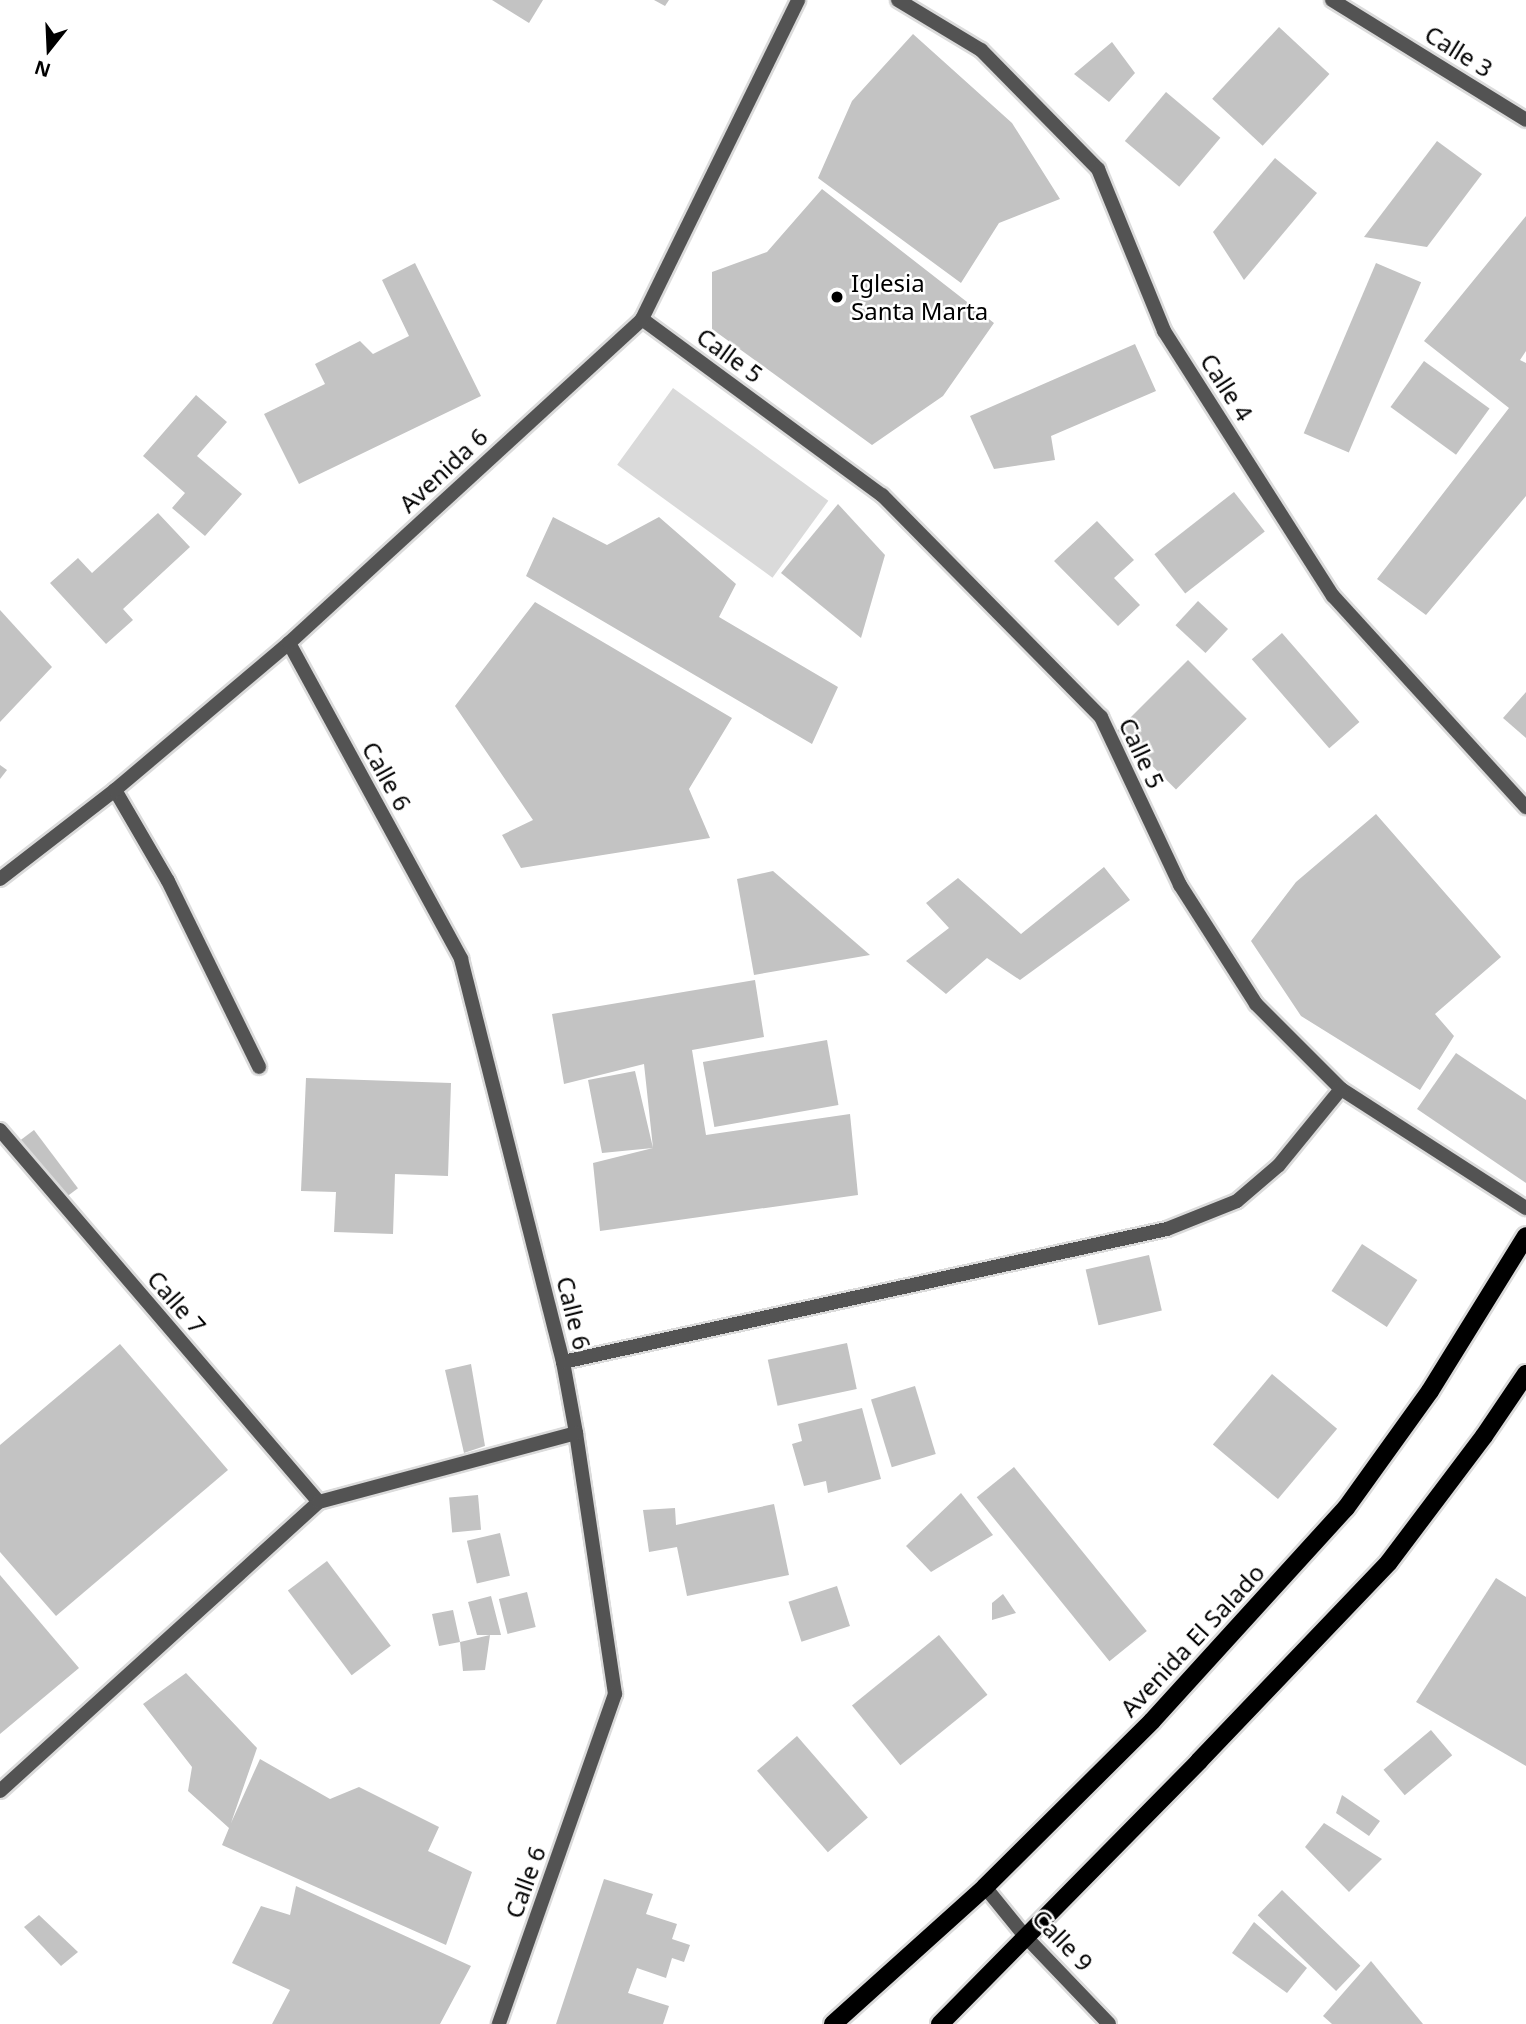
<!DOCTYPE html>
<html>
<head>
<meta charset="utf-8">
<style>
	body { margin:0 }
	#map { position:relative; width:1526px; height:2024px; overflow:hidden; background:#fff; font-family:"Noto Sans",sans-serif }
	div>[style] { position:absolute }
	.green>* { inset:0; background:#dadada; transform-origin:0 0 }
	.building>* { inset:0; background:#c3c3c3; transform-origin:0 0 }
	.roads { filter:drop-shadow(2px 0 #dbdbdb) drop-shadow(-2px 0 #dbdbdb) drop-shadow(0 2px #dbdbdb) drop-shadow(0 -2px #dbdbdb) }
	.lane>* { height:14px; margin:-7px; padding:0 7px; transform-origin:7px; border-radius:7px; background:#535353 }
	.street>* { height:14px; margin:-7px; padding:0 7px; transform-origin:7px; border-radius:7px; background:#535353 }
	.primary>* { height:18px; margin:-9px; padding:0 9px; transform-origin:9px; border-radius:9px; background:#000 }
	.dots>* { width:19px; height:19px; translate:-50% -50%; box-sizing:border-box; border:4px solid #fff; border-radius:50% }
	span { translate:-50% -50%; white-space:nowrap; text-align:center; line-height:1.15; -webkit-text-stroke:5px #fff; paint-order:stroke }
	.street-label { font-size:24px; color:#000 }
	.poi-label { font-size:24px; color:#000 }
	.left { translate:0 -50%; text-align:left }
	.north { position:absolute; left:14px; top:14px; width:70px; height:70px; -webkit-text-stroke:5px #fff; paint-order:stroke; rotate:198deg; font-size:19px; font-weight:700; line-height:28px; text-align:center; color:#000 }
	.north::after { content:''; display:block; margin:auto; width:24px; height:32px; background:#000; clip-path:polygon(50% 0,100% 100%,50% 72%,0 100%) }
</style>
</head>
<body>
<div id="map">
	<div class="green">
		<div style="left:673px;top:388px;width:192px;height:95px;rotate:36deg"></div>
	</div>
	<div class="building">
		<div style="clip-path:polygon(492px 0,543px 0,529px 23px)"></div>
		<div style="clip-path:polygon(654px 0,669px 0,665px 6px)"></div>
		<div style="left:1279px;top:27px;width:69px;height:98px;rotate:43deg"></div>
		<div style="clip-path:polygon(913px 34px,1012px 123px,1060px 199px,999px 223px,961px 283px,818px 178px,852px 101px)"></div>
		<div style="clip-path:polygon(1112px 42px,1135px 73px,1109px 102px,1074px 74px)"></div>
		<div style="left:1166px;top:92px;width:71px;height:64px;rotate:40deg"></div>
		<div style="clip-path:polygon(1437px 141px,1482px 174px,1427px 247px,1364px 237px)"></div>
		<div style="clip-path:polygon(1275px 158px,1317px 193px,1244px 280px,1213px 232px)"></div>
		<div style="clip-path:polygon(822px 189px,994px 323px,943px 396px,872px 445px,712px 329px,712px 272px,767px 252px)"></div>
		<div style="clip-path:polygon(1526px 216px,1526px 351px,1520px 360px,1526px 363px,1526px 496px,1426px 615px,1377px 579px,1509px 408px,1424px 341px)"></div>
		<div style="clip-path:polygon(415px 263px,481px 396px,299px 484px,264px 414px,325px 384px,315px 364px,360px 341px,373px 354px,409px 336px,382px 280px)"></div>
		<div style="left:1376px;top:263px;width:49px;height:185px;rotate:23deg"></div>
		<div style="clip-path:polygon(1135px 344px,1156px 391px,1051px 436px,1055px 460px,994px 469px,970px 416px)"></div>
		<div style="left:1424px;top:361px;width:81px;height:57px;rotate:36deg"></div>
		<div style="clip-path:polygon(196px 395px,227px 422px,197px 456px,242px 494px,205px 536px,172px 508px,185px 493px,143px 456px)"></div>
		<div style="left:1234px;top:492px;width:50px;height:101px;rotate:52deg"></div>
		<div style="clip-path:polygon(838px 504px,885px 555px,861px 638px,781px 573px)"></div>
		<div style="clip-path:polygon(158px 513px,190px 547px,123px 609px,133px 620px,106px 644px,50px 583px,78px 558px,92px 573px)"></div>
		<div style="clip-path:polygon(553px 517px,607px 545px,659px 517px,736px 584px,719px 617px,838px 687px,812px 744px,526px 576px)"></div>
		<div style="clip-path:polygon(1097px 521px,1134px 560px,1114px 578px,1140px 605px,1118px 626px,1054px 561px)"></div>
		<div style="left:1198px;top:601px;width:41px;height:33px;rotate:43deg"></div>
		<div style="clip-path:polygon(535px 602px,732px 718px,689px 789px,710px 838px,521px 868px,502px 835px,533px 820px,455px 706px)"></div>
		<div style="clip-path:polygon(0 610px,52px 667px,0 722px)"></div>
		<div style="left:1282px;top:633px;width:118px;height:40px;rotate:49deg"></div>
		<div style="left:1188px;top:660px;width:83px;height:100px;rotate:45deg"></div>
		<div style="clip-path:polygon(1526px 692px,1526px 738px,1503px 718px)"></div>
		<div style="clip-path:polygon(0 765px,7px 770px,0 779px)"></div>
		<div style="clip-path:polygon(1376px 814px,1501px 957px,1435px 1014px,1454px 1036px,1420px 1090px,1301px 1016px,1251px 941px,1296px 882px)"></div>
		<div style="clip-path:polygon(1104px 867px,1130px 900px,1020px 980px,987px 958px,946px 994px,906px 961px,949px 928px,926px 903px,958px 878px,1021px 934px)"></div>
		<div style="clip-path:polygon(773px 871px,870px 955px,754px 975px,737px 879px)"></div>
		<div style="clip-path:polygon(755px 980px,764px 1037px,692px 1050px,706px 1135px,850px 1114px,858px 1195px,600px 1231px,593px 1163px,653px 1148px,602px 1153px,588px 1080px,635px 1071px,653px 1148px,644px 1064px,564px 1084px,552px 1014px)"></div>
		<div style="left:827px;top:1040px;width:66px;height:126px;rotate:80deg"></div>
		<div style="clip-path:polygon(1456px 1053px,1526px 1100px,1526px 1183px,1417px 1109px)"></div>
		<div style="clip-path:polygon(306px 1078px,451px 1083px,448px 1176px,395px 1174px,393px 1234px,334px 1232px,336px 1192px,301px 1191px)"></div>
		<div style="left:34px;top:1130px;width:73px;height:20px;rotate:53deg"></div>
		<div style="left:1362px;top:1244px;width:66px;height:56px;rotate:33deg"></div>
		<div style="left:1149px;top:1255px;width:57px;height:65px;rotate:77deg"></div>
		<div style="left:847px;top:1343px;width:47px;height:81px;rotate:78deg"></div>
		<div style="clip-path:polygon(120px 1344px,228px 1470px,56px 1616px,0 1552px,0 1445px)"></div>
		<div style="clip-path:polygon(471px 1364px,485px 1446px,464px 1453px,445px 1370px)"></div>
		<div style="left:1272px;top:1374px;width:85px;height:92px;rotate:40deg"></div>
		<div style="left:915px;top:1386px;width:71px;height:46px;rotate:73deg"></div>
		<div style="clip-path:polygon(862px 1408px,881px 1479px,828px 1493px,826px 1481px,804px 1486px,792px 1444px,802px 1441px,798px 1424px)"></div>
		<div style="left:1014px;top:1467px;width:211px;height:48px;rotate:51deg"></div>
		<div style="clip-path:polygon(961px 1493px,993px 1535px,931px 1572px,906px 1546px)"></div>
		<div style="left:478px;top:1495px;width:35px;height:29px;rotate:85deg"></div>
		<div style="clip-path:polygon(774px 1504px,789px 1575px,687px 1596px,677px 1547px,649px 1552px,643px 1510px,675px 1508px,676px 1525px)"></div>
		<div style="left:500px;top:1533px;width:44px;height:34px;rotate:77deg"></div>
		<div style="left:327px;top:1561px;width:106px;height:49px;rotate:53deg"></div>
		<div style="clip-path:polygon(0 1575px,79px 1668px,0 1734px)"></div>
		<div style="clip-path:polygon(1496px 1578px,1526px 1597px,1526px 1766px,1416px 1702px)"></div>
		<div style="left:837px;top:1586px;width:42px;height:51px;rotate:72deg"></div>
		<div style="left:527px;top:1592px;width:36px;height:29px;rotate:76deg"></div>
		<div style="clip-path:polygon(1003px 1594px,1016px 1613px,992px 1620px,992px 1603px)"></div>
		<div style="clip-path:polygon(491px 1596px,501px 1635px,490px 1635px,485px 1670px,463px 1671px,460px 1642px,439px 1646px,432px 1614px,453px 1610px,460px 1642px,490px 1635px,477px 1635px,468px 1602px)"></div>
		<div style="left:939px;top:1635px;width:77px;height:112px;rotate:51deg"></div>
		<div style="clip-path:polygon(186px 1673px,257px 1748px,231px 1823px,260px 1759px,330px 1799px,359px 1787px,439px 1827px,428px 1851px,472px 1872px,446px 1945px,222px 1845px,229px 1828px,188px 1791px,192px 1767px,143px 1704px)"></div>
		<div style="left:1431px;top:1730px;width:33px;height:62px;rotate:50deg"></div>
		<div style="left:797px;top:1736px;width:108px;height:53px;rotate:49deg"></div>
		<div style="clip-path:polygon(1342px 1795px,1380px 1821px,1369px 1836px,1336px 1813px)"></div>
		<div style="clip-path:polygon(1324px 1823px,1382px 1859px,1349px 1892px,1305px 1847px)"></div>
		<div style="clip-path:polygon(604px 1879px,653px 1894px,646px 1914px,677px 1924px,672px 1939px,690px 1945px,684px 1962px,672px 1958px,666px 1978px,637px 1968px,628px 1993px,669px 2006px,663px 2024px,556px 2024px)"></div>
		<div style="clip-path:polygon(296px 1886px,471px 1966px,440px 2024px,272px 2024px,290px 1990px,232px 1963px,261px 1906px,290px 1915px)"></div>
		<div style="left:1282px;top:1890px;width:109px;height:35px;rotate:44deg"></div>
		<div style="clip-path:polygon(39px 1915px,78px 1952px,61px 1966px,24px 1927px)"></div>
		<div style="clip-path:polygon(1254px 1922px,1307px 1968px,1287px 1993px,1232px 1953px)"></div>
		<div style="clip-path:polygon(1371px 1961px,1423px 2024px,1332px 2024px,1323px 2016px)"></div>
	</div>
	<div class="roads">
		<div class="lane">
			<div style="left:115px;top:790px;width:105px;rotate:59.8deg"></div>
			<div style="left:168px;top:881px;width:207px;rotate:63.9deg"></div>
		</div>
		<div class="street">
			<div style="left:898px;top:0;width:97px;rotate:31.1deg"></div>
			<div style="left:981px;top:50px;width:167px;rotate:45.5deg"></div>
			<div style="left:1098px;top:169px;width:175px;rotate:67.8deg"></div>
			<div style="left:1164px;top:331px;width:314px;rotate:57.5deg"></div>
			<div style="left:1333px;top:596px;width:286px;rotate:47.6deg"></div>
			<div style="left:1332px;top:0;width:228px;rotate:31.7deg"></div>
			<div style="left:642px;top:319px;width:298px;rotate:36.3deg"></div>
			<div style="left:882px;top:495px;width:312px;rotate:45.4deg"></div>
			<div style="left:1101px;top:717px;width:186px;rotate:64.8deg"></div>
			<div style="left:1180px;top:885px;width:141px;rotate:57.4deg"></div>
			<div style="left:1256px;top:1004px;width:120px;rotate:45deg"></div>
			<div style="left:1341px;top:1089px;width:220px;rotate:32.8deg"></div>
			<div style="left:289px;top:643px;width:360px;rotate:61.4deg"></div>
			<div style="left:461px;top:959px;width:416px;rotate:75.8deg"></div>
			<div style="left:563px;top:1362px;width:72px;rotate:79.6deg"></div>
			<div style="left:576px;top:1433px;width:264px;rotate:81.5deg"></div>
			<div style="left:615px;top:1694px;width:350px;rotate:109.4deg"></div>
			<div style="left:0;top:879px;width:145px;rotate:-37.7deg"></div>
			<div style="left:115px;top:790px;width:228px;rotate:-40.2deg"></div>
			<div style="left:289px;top:643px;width:479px;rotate:-42.5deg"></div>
			<div style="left:642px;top:319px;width:355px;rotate:-63.9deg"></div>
			<div style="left:0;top:1130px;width:490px;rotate:49.4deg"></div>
			<div style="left:563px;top:1362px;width:618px;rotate:-12.42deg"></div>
			<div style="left:1167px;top:1229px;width:75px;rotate:-21.8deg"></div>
			<div style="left:1237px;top:1201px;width:55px;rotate:-40.6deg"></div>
			<div style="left:1279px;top:1165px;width:98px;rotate:-50.8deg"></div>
			<div style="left:0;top:1791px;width:430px;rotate:-42.2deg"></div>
			<div style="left:319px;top:1502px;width:266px;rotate:-15deg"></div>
			<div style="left:985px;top:1887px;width:62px;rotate:50.9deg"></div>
			<div style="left:1024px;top:1935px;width:123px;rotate:46.3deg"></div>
		</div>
		<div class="primary">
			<div style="left:833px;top:2024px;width:205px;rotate:-42deg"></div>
			<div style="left:985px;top:1887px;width:235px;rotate:-44.8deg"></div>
			<div style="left:1152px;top:1721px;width:288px;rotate:-47.7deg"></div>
			<div style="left:1346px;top:1508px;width:144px;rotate:-54.3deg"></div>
			<div style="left:1430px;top:1391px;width:182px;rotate:-58.2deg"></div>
			<div style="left:940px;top:2024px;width:369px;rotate:-45.4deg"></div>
			<div style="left:1199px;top:1761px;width:275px;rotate:-46.3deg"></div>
			<div style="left:1389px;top:1562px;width:158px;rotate:-53deg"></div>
			<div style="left:1484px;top:1436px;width:75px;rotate:-55.9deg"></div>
		</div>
	</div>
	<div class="dots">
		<div style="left:837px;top:297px;background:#000"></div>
	</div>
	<div class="street-label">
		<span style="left:1459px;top:51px;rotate:32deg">Calle 3</span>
		<span style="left:730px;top:355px;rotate:36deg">Calle 5</span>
		<span style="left:1227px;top:387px;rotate:57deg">Calle 4</span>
		<span style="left:443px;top:470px;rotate:-43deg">Avenida 6</span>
		<span style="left:1142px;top:753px;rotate:65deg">Calle 5</span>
		<span style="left:387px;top:776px;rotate:61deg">Calle 6</span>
		<span style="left:177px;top:1302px;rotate:49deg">Calle 7</span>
		<span style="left:574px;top:1313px;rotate:76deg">Calle 6</span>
		<span style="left:1192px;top:1640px;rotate:-47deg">Avenida El Salado</span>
		<span style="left:525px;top:1882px;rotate:-70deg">Calle 6</span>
		<span style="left:1063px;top:1940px;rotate:46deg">Calle 9</span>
	</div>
	<div class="poi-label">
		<span class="left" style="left:851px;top:297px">Iglesia<br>Santa Marta</span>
	</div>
	<div class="north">N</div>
</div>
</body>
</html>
